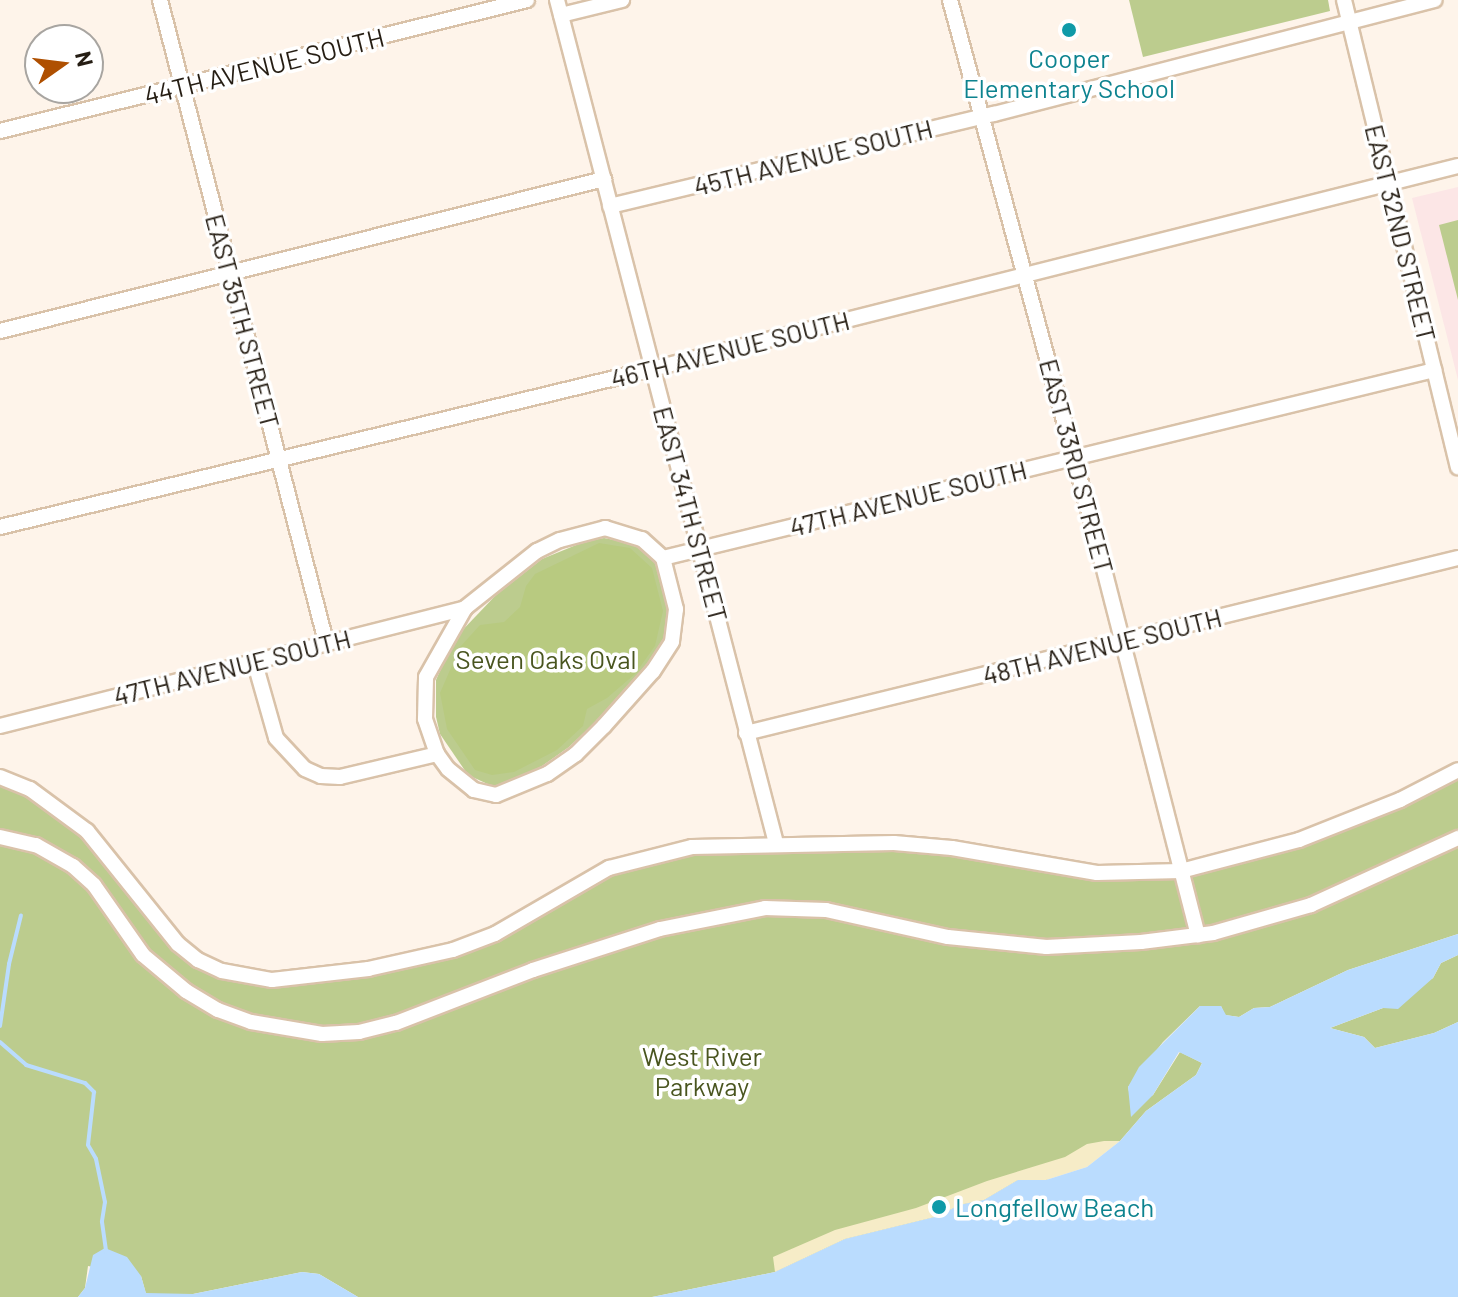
<!DOCTYPE html>
<html>
<head>
<meta charset="utf-8">
<style>
	body { margin:0 }
	#map { position:relative; width:1458px; height:1297px; overflow:hidden; background:#fef4ea; font-family:Barlow,sans-serif }
	div>[style] { position:absolute }
	.education>* { inset:0; background:#fce6e6 }
	.green>* { inset:0; background:#bccc8e }
	.forest>* { inset:0; background:#b8ca80 }
	.sand>* { inset:0; background:#f6ecc7 }
	.water>* { inset:0; background:#badcfe }
	.stream>* { height:4px; margin:-2px; padding:0 2px; transform-origin:2px; border-radius:2px; background:#badcfe }
	.roads { filter:drop-shadow(2px 0 #d9c2a9) drop-shadow(-2px 0 #d9c2a9) drop-shadow(0 2px #d9c2a9) drop-shadow(0 -2px #d9c2a9) }
	.street>* { height:14px; margin:-7px; padding:0 7px; transform-origin:7px; border-radius:7px; background:#fff }
	.dots>* { width:22px; height:22px; translate:-50% -50%; box-sizing:border-box; border:4px solid #fff; border-radius:50% }
	span { translate:-50% -50%; white-space:nowrap; text-align:center; line-height:1.15; -webkit-text-stroke:7px #fff; paint-order:stroke }
	.culture-label { font-size:26px; color:#0d838f }
	.left { translate:0 -50%; text-align:left }
	.street-label { font-size:26px; color:#251d13 }
	.park-label { font-size:26px; color:#49551f }
	.north { position:absolute; left:24px; top:24px; width:80px; height:80px; box-sizing:border-box; background:#fff; border:2px solid #a8a5a1; border-radius:50%; rotate:76deg; font-size:22px; font-weight:700; line-height:32px; text-align:center; color:#251d13 }
	.north::after { content:''; display:block; margin:auto; width:28px; height:36px; background:#af5001; clip-path:polygon(50% 0,100% 100%,50% 72%,0 100%) }
</style>
</head>
<body>
<div id="map">
	<div class="education">
		<div style="clip-path:polygon(1458px 187px,1458px 380px,1412px 198px)"></div>
	</div>
	<div class="green">
		<div style="clip-path:polygon(1129px 0,1328px 0,1330px 11px,1143px 57px)"></div>
		<div style="clip-path:polygon(1458px 220px,1458px 300px,1439px 225px)"></div>
		<div style="clip-path:polygon(604px 538px,636px 544px,656px 561px,668px 610px,666px 640px,624px 695px,569px 747px,542px 766px,509px 783px,492px 786px,468px 775px,440px 734px,436px 717px,436px 680px,454px 639px,497px 594px,542px 559px,586px 541px)"></div>
		<div style="clip-path:polygon(1458px 779px,1458px 934px,1348px 970px,1270px 1007px,1254px 1008px,1239px 1017px,1225px 1015px,1221px 1006px,1200px 1006px,1163px 1042px,1128px 1087px,1132px 1106px,1153px 1095px,1180px 1052px,1202px 1063px,1196px 1075px,1146px 1111px,1120px 1141px,1046px 1180px,1018px 1180px,984px 1200px,959px 1205px,939px 1216px,845px 1239px,775px 1272px,652px 1297px,358px 1297px,319px 1274px,302px 1272px,193px 1294px,146px 1294px,141px 1276px,88px 1266px,85px 1288px,78px 1297px,0 1297px,0 786px,27px 796px,82px 836px,173px 949px,194px 967px,220px 978px,272px 988px,369px 977px,455px 957px,499px 941px,612px 876px,693px 855px,893px 851px,951px 855px,1096px 881px,1182px 879px,1302px 848px,1403px 807px)"></div>
		<div style="clip-path:polygon(1458px 955px,1458px 1022px,1434px 1033px,1375px 1048px,1364px 1037px,1330px 1028px,1383px 1008px,1433px 978px,1441px 963px)"></div>
	</div>
	<div class="forest">
		<div style="clip-path:polygon(599px 543px,630px 548px,652px 568px,663px 611px,655px 646px,635px 674px,607px 698px,587px 709px,583px 726px,557px 750px,514px 772px,492px 775px,475px 770px,447px 729px,440px 693px,460px 647px,480px 625px,504px 622px,520px 607px,526px 586px,535px 574px)"></div>
	</div>
	<div class="sand">
		<div style="clip-path:polygon(1104px 1141px,1120px 1141px,1087px 1167px,1046px 1180px,1018px 1180px,984px 1200px,959px 1205px,939px 1216px,845px 1239px,775px 1272px,773px 1257px,835px 1230px,916px 1208px,987px 1181px,1065px 1157px,1087px 1144px)"></div>
	</div>
	<div class="water">
		<div style="clip-path:polygon(1458px 934px,1458px 955px,1441px 963px,1433px 978px,1398px 1009px,1383px 1008px,1330px 1028px,1364px 1037px,1375px 1048px,1434px 1033px,1458px 1022px,1458px 1297px,652px 1297px,775px 1272px,845px 1239px,939px 1216px,959px 1205px,984px 1200px,1018px 1180px,1046px 1180px,1087px 1167px,1120px 1141px,1146px 1111px,1196px 1075px,1202px 1063px,1179px 1052px,1153px 1095px,1131px 1117px,1128px 1087px,1139px 1067px,1200px 1006px,1221px 1006px,1226px 1015px,1239px 1017px,1254px 1008px,1270px 1007px,1348px 970px)"></div>
		<div style="clip-path:polygon(105px 1248px,127px 1257px,141px 1276px,146px 1293px,193px 1294px,302px 1272px,319px 1274px,358px 1297px,78px 1297px,85px 1288px,93px 1255px)"></div>
	</div>
	<div class="stream">
		<div style="left:0;top:1026px;width:63px;rotate:-81.7deg"></div>
		<div style="left:9px;top:964px;width:50px;rotate:-76.2deg"></div>
		<div style="left:0;top:1042px;width:35px;rotate:41deg"></div>
		<div style="left:26px;top:1065px;width:62px;rotate:17deg"></div>
		<div style="left:85px;top:1083px;width:13px;rotate:45deg"></div>
		<div style="left:94px;top:1092px;width:53px;rotate:96.5deg"></div>
		<div style="left:88px;top:1145px;width:16px;rotate:60deg"></div>
		<div style="left:96px;top:1159px;width:44px;rotate:78.2deg"></div>
		<div style="left:105px;top:1202px;width:20px;rotate:99deg"></div>
		<div style="left:102px;top:1222px;width:30px;rotate:82deg"></div>
	</div>
	<div class="roads">
		<div class="street">
			<div style="left:160px;top:0;width:663px;rotate:75.5deg"></div>
			<div style="left:557px;top:0;width:871px;rotate:75.44deg"></div>
			<div style="left:950px;top:0;width:566px;rotate:74.83deg"></div>
			<div style="left:1098px;top:546px;width:402px;rotate:75.6deg"></div>
			<div style="left:1344px;top:0;width:481px;rotate:76.3deg"></div>
			<div style="left:561px;top:15px;width:63px;rotate:-13.8deg"></div>
			<div style="left:0;top:131px;width:543px;rotate:-13.96deg"></div>
			<div style="left:610px;top:206px;width:395px;rotate:-13.5deg"></div>
			<div style="left:994px;top:114px;width:455px;rotate:-14.5deg"></div>
			<div style="left:0;top:331px;width:623px;rotate:-14.13deg"></div>
			<div style="left:0;top:527px;width:671px;rotate:-13.62deg"></div>
			<div style="left:652px;top:369px;width:831px;rotate:-14.14deg"></div>
			<div style="left:663px;top:558px;width:794px;rotate:-13.7deg"></div>
			<div style="left:254px;top:660px;width:81px;rotate:74.2deg"></div>
			<div style="left:276px;top:738px;width:42px;rotate:46.9deg"></div>
			<div style="left:305px;top:769px;width:17px;rotate:24deg"></div>
			<div style="left:321px;top:776px;width:19px;rotate:3deg"></div>
			<div style="left:340px;top:777px;width:100px;rotate:-13.3deg"></div>
			<div style="left:0;top:726px;width:480px;rotate:-14.2deg"></div>
			<div style="left:465px;top:608px;width:92px;rotate:-38.4deg"></div>
			<div style="left:537px;top:551px;width:25px;rotate:-26deg"></div>
			<div style="left:560px;top:540px;width:47px;rotate:-14.9deg"></div>
			<div style="left:605px;top:528px;width:39px;rotate:17deg"></div>
			<div style="left:642px;top:539px;width:28px;rotate:42deg"></div>
			<div style="left:663px;top:558px;width:53px;rotate:75.7deg"></div>
			<div style="left:676px;top:609px;width:33px;rotate:97deg"></div>
			<div style="left:672px;top:642px;width:35px;rotate:123deg"></div>
			<div style="left:653px;top:671px;width:74px;rotate:131.7deg"></div>
			<div style="left:604px;top:726px;width:40px;rotate:135deg"></div>
			<div style="left:576px;top:754px;width:35px;rotate:145deg"></div>
			<div style="left:547px;top:774px;width:55px;rotate:157.6deg"></div>
			<div style="left:496px;top:795px;width:23px;rotate:-167deg"></div>
			<div style="left:474px;top:790px;width:33px;rotate:-141deg"></div>
			<div style="left:448px;top:769px;width:19px;rotate:-126deg"></div>
			<div style="left:437px;top:754px;width:37px;rotate:-109deg"></div>
			<div style="left:425px;top:719px;width:42px;rotate:-88.6deg"></div>
			<div style="left:426px;top:677px;width:79px;rotate:-60.5deg"></div>
			<div style="left:746px;top:733px;width:733px;rotate:-13.81deg"></div>
			<div style="left:0;top:777px;width:32px;rotate:22deg"></div>
			<div style="left:30px;top:789px;width:71px;rotate:36.4deg"></div>
			<div style="left:87px;top:831px;width:145px;rotate:51.2deg"></div>
			<div style="left:178px;top:944px;width:26px;rotate:39deg"></div>
			<div style="left:198px;top:960px;width:26px;rotate:25deg"></div>
			<div style="left:222px;top:971px;width:51px;rotate:10.2deg"></div>
			<div style="left:272px;top:980px;width:97px;rotate:-6.5deg"></div>
			<div style="left:368px;top:969px;width:87px;rotate:-12.6deg"></div>
			<div style="left:453px;top:950px;width:45px;rotate:-20.9deg"></div>
			<div style="left:495px;top:934px;width:132px;rotate:-30.1deg"></div>
			<div style="left:609px;top:868px;width:86px;rotate:-14.2deg"></div>
			<div style="left:692px;top:847px;width:202px;rotate:-1.1deg"></div>
			<div style="left:894px;top:843px;width:58px;rotate:4.9deg"></div>
			<div style="left:952px;top:848px;width:147px;rotate:9.8deg"></div>
			<div style="left:1097px;top:873px;width:84px;rotate:-1.4deg"></div>
			<div style="left:1181px;top:871px;width:122px;rotate:-14.7deg"></div>
			<div style="left:1299px;top:840px;width:109px;rotate:-21.6deg"></div>
			<div style="left:1400px;top:800px;width:65px;rotate:-27.3deg"></div>
			<div style="left:0;top:837px;width:37px;rotate:13deg"></div>
			<div style="left:36px;top:845px;width:43px;rotate:29.6deg"></div>
			<div style="left:73px;top:866px;width:28px;rotate:42deg"></div>
			<div style="left:94px;top:885px;width:85px;rotate:55deg"></div>
			<div style="left:143px;top:955px;width:56px;rotate:39.9deg"></div>
			<div style="left:186px;top:991px;width:37px;rotate:31deg"></div>
			<div style="left:218px;top:1010px;width:35px;rotate:20deg"></div>
			<div style="left:251px;top:1022px;width:72px;rotate:9.6deg"></div>
			<div style="left:322px;top:1034px;width:37px;rotate:-3deg"></div>
			<div style="left:359px;top:1032px;width:38px;rotate:-14deg"></div>
			<div style="left:396px;top:1023px;width:147px;rotate:-21.1deg"></div>
			<div style="left:533px;top:970px;width:133px;rotate:-17.9deg"></div>
			<div style="left:660px;top:929px;width:107px;rotate:-11.3deg"></div>
			<div style="left:765px;top:908px;width:61px;rotate:1.9deg"></div>
			<div style="left:826px;top:910px;width:125px;rotate:12.5deg"></div>
			<div style="left:948px;top:937px;width:99px;rotate:5.8deg"></div>
			<div style="left:1046px;top:947px;width:95px;rotate:-3deg"></div>
			<div style="left:1141px;top:942px;width:73px;rotate:-7.1deg"></div>
			<div style="left:1213px;top:933px;width:102px;rotate:-15.9deg"></div>
			<div style="left:1311px;top:905px;width:162px;rotate:-24.5deg"></div>
		</div>
	</div>
	<div class="dots">
		<div style="left:1069px;top:30px;background:#0f9aa8"></div>
		<div style="left:939px;top:1207px;background:#0f9aa8"></div>
	</div>
	<div class="culture-label">
		<span style="left:1069px;top:73px">Cooper<br>Elementary School</span>
		<span class="left" style="left:955px;top:1207px">Longfellow Beach</span>
	</div>
	<div class="street-label">
		<span style="left:264px;top:66px;rotate:-14deg">44TH AVENUE SOUTH</span>
		<span style="left:813px;top:157px;rotate:-14deg">45TH AVENUE SOUTH</span>
		<span style="left:1401px;top:233px;rotate:76deg">EAST 32ND STREET</span>
		<span style="left:243px;top:321px;rotate:75deg">EAST 35TH STREET</span>
		<span style="left:730px;top:349px;rotate:-14deg">46TH AVENUE SOUTH</span>
		<span style="left:1077px;top:466px;rotate:75deg">EAST 33RD STREET</span>
		<span style="left:908px;top:498px;rotate:-14deg">47TH AVENUE SOUTH</span>
		<span style="left:691px;top:514px;rotate:75deg">EAST 34TH STREET</span>
		<span style="left:1102px;top:646px;rotate:-14deg">48TH AVENUE SOUTH</span>
		<span style="left:232px;top:667px;rotate:-14deg">47TH AVENUE SOUTH</span>
	</div>
	<div class="park-label">
		<span style="left:546px;top:659px">Seven Oaks Oval</span>
		<span style="left:702px;top:1071px">West River<br>Parkway</span>
	</div>
	<div class="north">N</div>
</div>
</body>
</html>
